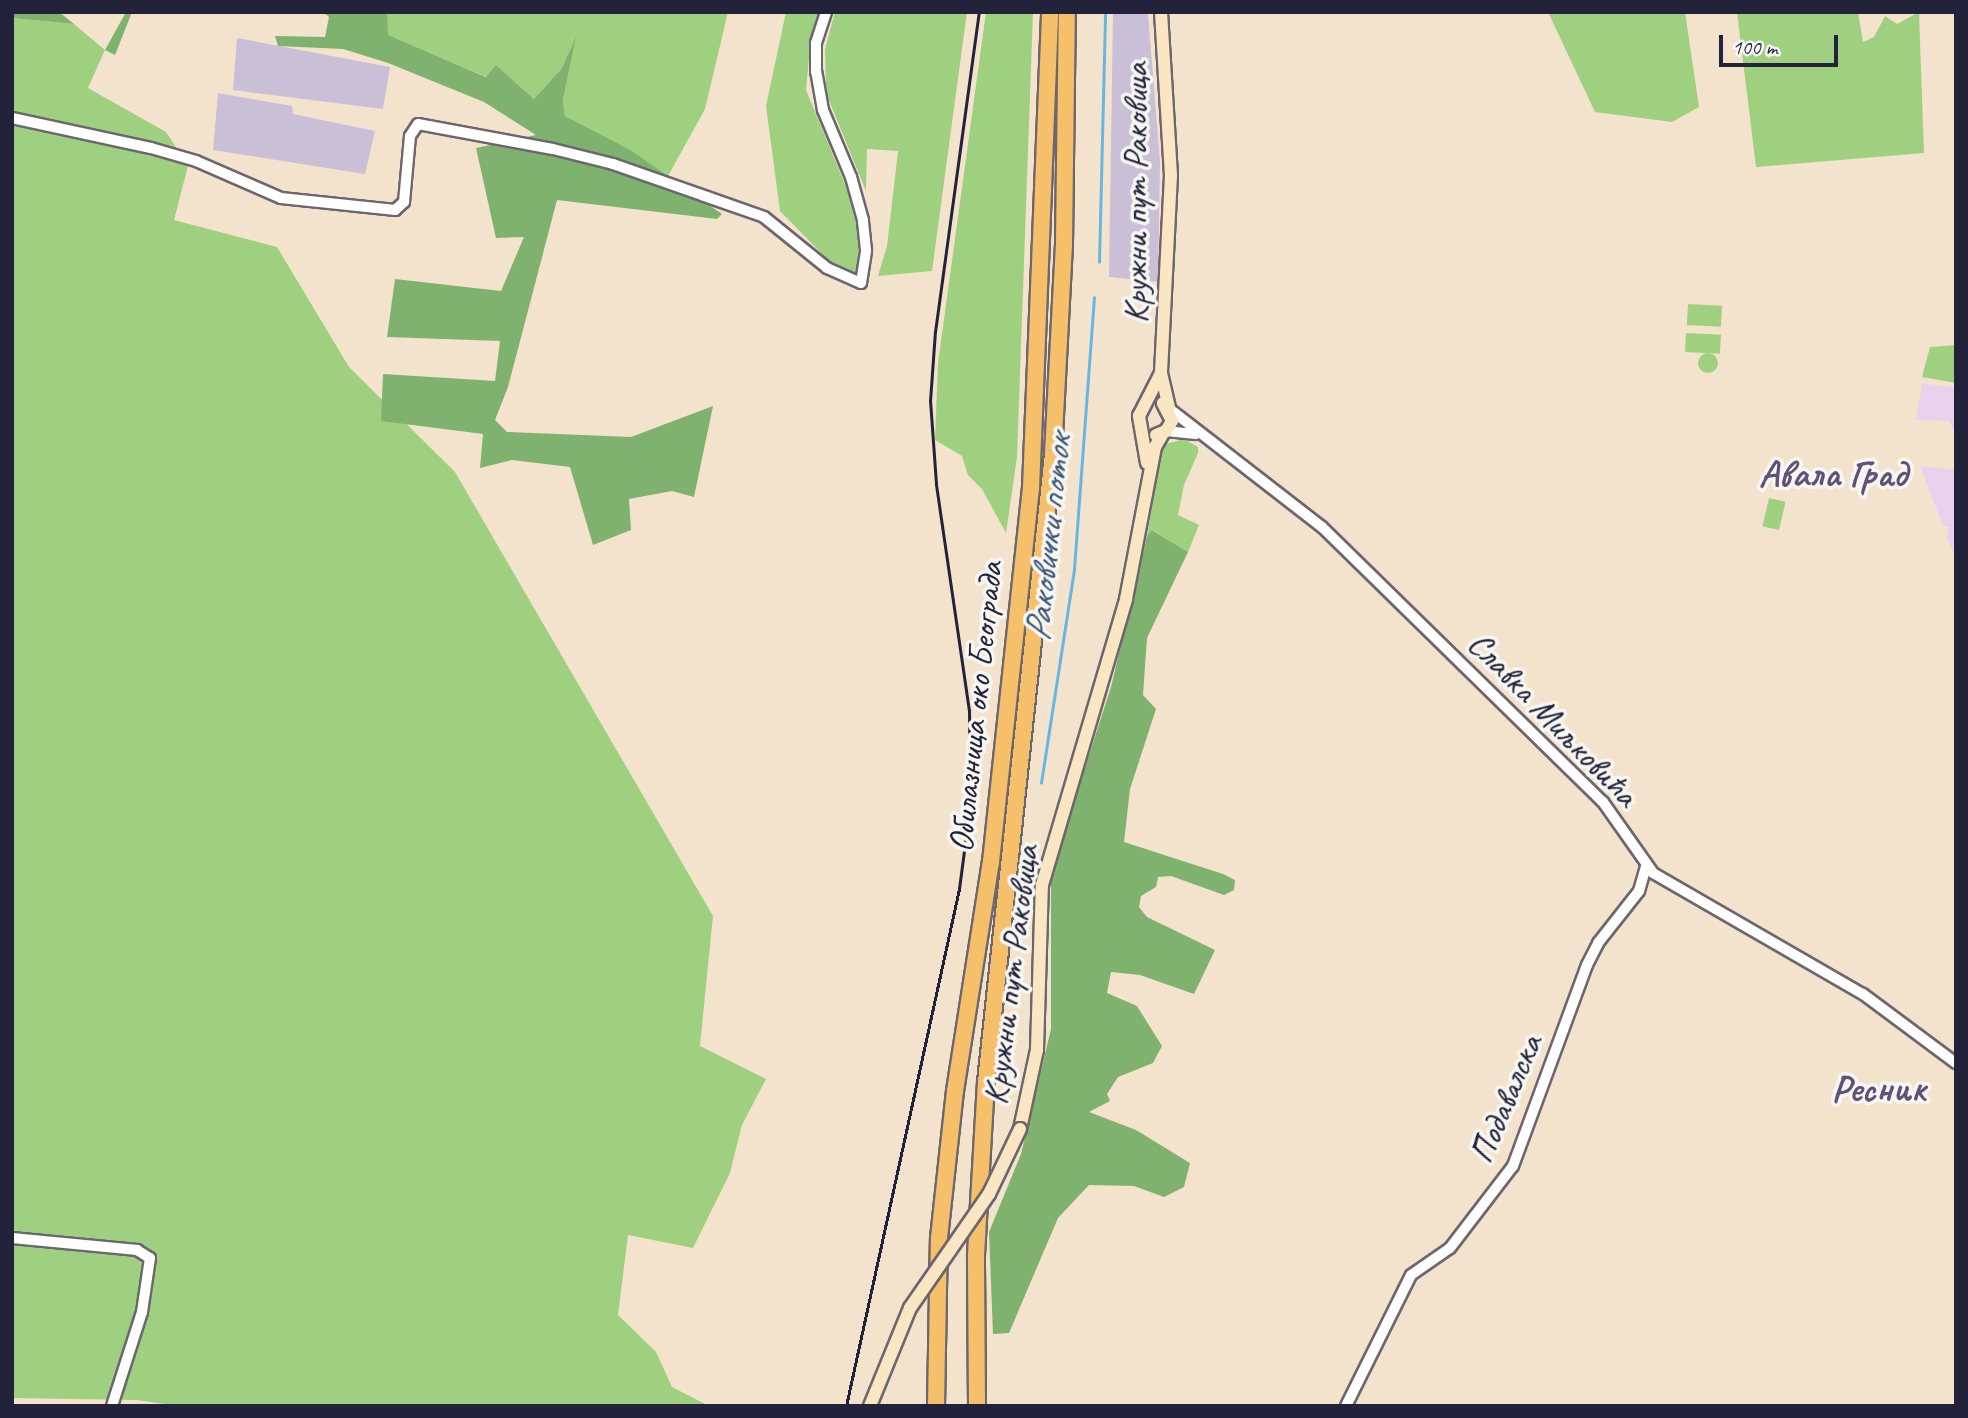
<!DOCTYPE html>
<html>
<head>
<meta charset="utf-8">
<style>
	body { margin:0 }
	#map { position:relative; width:1968px; height:1418px; overflow:hidden; background:#f4e3cc; font-family:Caveat,sans-serif }
	div>[style] { position:absolute }
	.built>* { inset:0; background:#e9d1ed }
	.industrial>* { inset:0; background:#c9bfd7 }
	.green>* { inset:0; background:#9fd080; transform-origin:0 0 }
	.round { border-radius:50% }
	.forest>* { inset:0; background:#7fb26e }
	.stream>* { height:2.5px; margin:-1.25px; padding:0 1.25px; transform-origin:1.25px; border-radius:1.25px; background:#67b6e2 }
	.roads { filter:drop-shadow(2px 0 #6c666e) drop-shadow(-2px 0 #6c666e) drop-shadow(0 2px #6c666e) drop-shadow(0 -2px #6c666e) }
	.tertiary>* { height:10px; margin:-5px; padding:0 5px; transform-origin:5px; border-radius:5px; background:#fff }
	.secondary>* { height:12px; margin:-6px; padding:0 6px; transform-origin:6px; border-radius:6px; background:#fbe6c4 }
	.motorway>* { height:16px; margin:-8px; padding:0 8px; transform-origin:8px; border-radius:8px; background:#f6c06b }
	.rail>* { height:2.5px; margin:-1.25px; padding:0 1.25px; transform-origin:1.25px; border-radius:1.25px; background:#22223b }
	.bridges { filter:drop-shadow(2px 0 #6c666e) drop-shadow(-2px 0 #6c666e) drop-shadow(0 2px #6c666e) drop-shadow(0 -2px #6c666e) }
	.secondary-bridge>* { height:12px; margin:-6px; padding:0 6px; transform-origin:6px; border-radius:6px; background:#fbe6c4 }
	span { translate:-50% -50%; white-space:nowrap; text-align:center; line-height:1.15; -webkit-text-stroke:7px #f6f6f2; paint-order:stroke }
	.street-label { font-size:35px; color:#22223b }
	.water-label { font-size:37px; color:#3a5675; font-style:italic }
	.quarter-label { font-size:38px; color:#605179; font-weight:700 }
	.frame { position:absolute; inset:0; border:14px solid #22223b; pointer-events:none }
	.scale { position:absolute; left:1719px; top:35px; width:119px; height:32px; box-sizing:border-box; border:4px solid #22223b; border-top:0; padding-left:9px; font-size:21px; line-height:24px; white-space:nowrap; color:#22223b; -webkit-text-stroke:5px #f6f6f2; paint-order:stroke }
</style>
</head>
<body>
<div id="map">
	<div class="built">
		<div style="clip-path:polygon(1922px 383px,1956px 388px,1956px 435px,1949px 421px,1916px 420px)"></div>
		<div style="clip-path:polygon(1956px 460px,1956px 557px,1947px 538px,1949px 527px,1943px 526px,1920px 466px,1954px 470px)"></div>
	</div>
	<div class="industrial">
		<div style="clip-path:polygon(1113px 12px,1148px 14px,1160px 162px,1158px 282px,1109px 277px)"></div>
		<div style="clip-path:polygon(237px 38px,390px 67px,383px 109px,233px 90px)"></div>
		<div style="clip-path:polygon(218px 93px,292px 106px,293px 114px,375px 131px,365px 174px,213px 150px)"></div>
	</div>
	<div class="green">
		<div style="clip-path:polygon(387px 12px,728px 12px,705px 109px,668px 176px,565px 116px,563px 100px,575px 41px,562px 68px,534px 99px,496px 65px,487px 77px,387px 35px)"></div>
		<div style="clip-path:polygon(786px 12px,819px 12px,811px 36px,806px 90px,847px 189px,858px 231px,858px 278px,830px 262px,780px 211px,766px 106px)"></div>
		<div style="clip-path:polygon(835px 12px,967px 12px,932px 271px,878px 276px,887px 246px,898px 151px,867px 149px,866px 191px,826px 93px,825px 49px)"></div>
		<div style="clip-path:polygon(986px 12px,1033px 12px,1017px 457px,1006px 533px,982px 489px,968px 475px,962px 456px,935px 440px,938px 363px)"></div>
		<div style="clip-path:polygon(1548px 12px,1685px 12px,1699px 107px,1672px 122px,1595px 112px)"></div>
		<div style="clip-path:polygon(1737px 12px,1858px 12px,1863px 42px,1874px 37px,1885px 16px,1897px 24px,1919px 12px,1924px 153px,1756px 167px)"></div>
		<div style="clip-path:polygon(12px 18px,74px 24px,105px 50px,88px 88px,166px 132px,188px 166px,174px 220px,277px 247px,349px 367px,455px 472px,713px 916px,700px 1046px,766px 1079px,742px 1125px,730px 1173px,693px 1248px,628px 1235px,618px 1315px,656px 1352px,672px 1387px,709px 1406px,180px 1406px,136px 1400px,12px 1398px)"></div>
		<div style="left:1688px;top:304px;width:34px;height:21px;rotate:3deg"></div>
		<div style="left:1686px;top:333px;width:35px;height:19px;rotate:3deg"></div>
		<div style="clip-path:polygon(1956px 345px,1956px 383px,1922px 377px,1930px 347px)"></div>
		<div class="round" style="left:1698px;top:353px;width:20px;height:20px"></div>
		<div style="clip-path:polygon(1184px 439px,1198px 447px,1198px 453px,1184px 485px,1178px 515px,1199px 525px,1188px 552px,1153px 530px,1147px 536px,1161px 453px,1166px 444px)"></div>
		<div style="left:1769px;top:498px;width:17px;height:29px;rotate:13deg"></div>
	</div>
	<div class="forest">
		<div style="clip-path:polygon(12px 12px,59px 12px,74px 24px,12px 18px)"></div>
		<div style="clip-path:polygon(126px 12px,132px 12px,115px 55px,105px 50px)"></div>
		<div style="clip-path:polygon(323px 12px,387px 12px,388px 35px,486px 77px,496px 65px,534px 99px,562px 68px,576px 37px,563px 100px,565px 116px,632px 151px,722px 214px,717px 219px,557px 200px,508px 387px,495px 420px,507px 432px,631px 437px,713px 406px,694px 497px,672px 491px,629px 499px,631px 530px,593px 545px,570px 467px,512px 460px,480px 468px,483px 434px,381px 421px,383px 374px,495px 381px,500px 341px,387px 337px,395px 279px,501px 291px,524px 237px,496px 238px,476px 148px,536px 135px,484px 102px,388px 63px,343px 49px,278px 46px,275px 36px,325px 37px,329px 17px)"></div>
		<div style="clip-path:polygon(1152px 530px,1188px 552px,1147px 638px,1143px 695px,1156px 709px,1130px 789px,1124px 842px,1223px 874px,1235px 880px,1234px 890px,1224px 895px,1171px 876px,1158px 877px,1156px 887px,1141px 896px,1139px 907px,1147px 917px,1215px 950px,1194px 994px,1140px 975px,1111px 972px,1107px 993px,1137px 1006px,1162px 1046px,1153px 1063px,1118px 1077px,1107px 1094px,1110px 1101px,1089px 1112px,1136px 1130px,1190px 1163px,1184px 1187px,1164px 1197px,1134px 1186px,1089px 1185px,1058px 1218px,1009px 1333px,993px 1334px,989px 1232px,1021px 1154px,1051px 1029px,1051px 873px,1111px 687px,1147px 536px)"></div>
	</div>
	<div class="stream">
		<div style="left:1099px;top:262px;width:250px;rotate:-88.6deg"></div>
		<div style="left:1041px;top:783px;width:217px;rotate:-81.2deg"></div>
		<div style="left:1074px;top:569px;width:272px;rotate:-85.8deg"></div>
	</div>
	<div class="roads">
		<div class="tertiary">
			<div style="left:12px;top:118px;width:142px;rotate:12.2deg"></div>
			<div style="left:151px;top:148px;width:47px;rotate:16.1deg"></div>
			<div style="left:196px;top:161px;width:93px;rotate:23.5deg"></div>
			<div style="left:281px;top:198px;width:115px;rotate:6deg"></div>
			<div style="left:395px;top:210px;width:12px;rotate:-42deg"></div>
			<div style="left:404px;top:202px;width:66px;rotate:-84.8deg"></div>
			<div style="left:410px;top:136px;width:14px;rotate:-56deg"></div>
			<div style="left:418px;top:124px;width:137px;rotate:10.5deg"></div>
			<div style="left:553px;top:149px;width:62px;rotate:14deg"></div>
			<div style="left:613px;top:164px;width:160px;rotate:19.3deg"></div>
			<div style="left:764px;top:217px;width:81px;rotate:39deg"></div>
			<div style="left:827px;top:268px;width:37px;rotate:24deg"></div>
			<div style="left:861px;top:283px;width:33px;rotate:-81deg"></div>
			<div style="left:866px;top:250px;width:30px;rotate:-96deg"></div>
			<div style="left:863px;top:220px;width:45px;rotate:-105.6deg"></div>
			<div style="left:851px;top:177px;width:73px;rotate:-112.7deg"></div>
			<div style="left:823px;top:110px;width:39px;rotate:-100deg"></div>
			<div style="left:816px;top:72px;width:29px;rotate:-90deg"></div>
			<div style="left:816px;top:43px;width:33px;rotate:-72deg"></div>
			<div style="left:1171px;top:410px;width:191px;rotate:37.8deg"></div>
			<div style="left:1322px;top:527px;width:393px;rotate:44.4deg"></div>
			<div style="left:1603px;top:802px;width:87px;rotate:54.8deg"></div>
			<div style="left:1653px;top:873px;width:242px;rotate:30deg"></div>
			<div style="left:1863px;top:994px;width:116px;rotate:36.6deg"></div>
			<div style="left:1166px;top:431px;width:30px;rotate:6deg"></div>
			<div style="left:12px;top:1238px;width:126px;rotate:5.5deg"></div>
			<div style="left:137px;top:1250px;width:15px;rotate:32deg"></div>
			<div style="left:150px;top:1258px;width:55px;rotate:98.4deg"></div>
			<div style="left:142px;top:1312px;width:99px;rotate:107.7deg"></div>
			<div style="left:1346px;top:1406px;width:146px;rotate:-63.6deg"></div>
			<div style="left:1411px;top:1275px;width:47px;rotate:-34.7deg"></div>
			<div style="left:1450px;top:1248px;width:103px;rotate:-52.5deg"></div>
			<div style="left:1513px;top:1166px;width:214px;rotate:-69.8deg"></div>
			<div style="left:1587px;top:965px;width:25px;rotate:-63deg"></div>
			<div style="left:1598px;top:943px;width:66px;rotate:-51.7deg"></div>
			<div style="left:1639px;top:891px;width:25px;rotate:-74deg"></div>
		</div>
		<div class="secondary">
			<div style="left:1161px;top:12px;width:163px;rotate:86.5deg"></div>
			<div style="left:1171px;top:175px;width:198px;rotate:92.9deg"></div>
			<div style="left:1161px;top:373px;width:35px;rotate:77deg"></div>
			<div style="left:1156px;top:435px;width:11px;rotate:-22deg"></div>
			<div style="left:1166px;top:431px;width:12px;rotate:-59deg"></div>
			<div style="left:1172px;top:421px;width:20px;rotate:-117deg"></div>
			<div style="left:1147px;top:463px;width:48px;rotate:-99.7deg"></div>
			<div style="left:1139px;top:416px;width:48px;rotate:-62.9deg"></div>
			<div style="left:1020px;top:1129px;width:81px;rotate:-77.9deg"></div>
			<div style="left:1037px;top:1050px;width:165px;rotate:-88.3deg"></div>
			<div style="left:1042px;top:885px;width:298px;rotate:-73.6deg"></div>
			<div style="left:1126px;top:599px;width:155px;rotate:-79.2deg"></div>
			<div style="left:1155px;top:447px;width:16px;rotate:-60deg"></div>
		</div>
		<div class="motorway">
			<div style="left:936px;top:1406px;width:168px;rotate:-89deg"></div>
			<div style="left:939px;top:1238px;width:148px;rotate:-83.8deg"></div>
			<div style="left:955px;top:1091px;width:232px;rotate:-81.1deg"></div>
			<div style="left:991px;top:862px;width:376px;rotate:-83.9deg"></div>
			<div style="left:1031px;top:488px;width:476px;rotate:-87.7deg"></div>
			<div style="left:977px;top:1406px;width:151px;rotate:-90.4deg"></div>
			<div style="left:976px;top:1255px;width:173px;rotate:-86.7deg"></div>
			<div style="left:986px;top:1082px;width:632px;rotate:-83.91deg"></div>
			<div style="left:1053px;top:454px;width:210px;rotate:-87deg"></div>
			<div style="left:1064px;top:244px;width:232px;rotate:-89.3deg"></div>
		</div>
	</div>
	<div class="rail">
		<div style="left:846px;top:1406px;width:529px;rotate:-77.67deg"></div>
		<div style="left:959px;top:889px;width:85px;rotate:-82.5deg"></div>
		<div style="left:970px;top:805px;width:94px;rotate:-90.6deg"></div>
		<div style="left:969px;top:711px;width:229px;rotate:-98.3deg"></div>
		<div style="left:936px;top:484px;width:83px;rotate:-94.1deg"></div>
		<div style="left:930px;top:401px;width:69px;rotate:-85.9deg"></div>
		<div style="left:935px;top:332px;width:323px;rotate:-82.2deg"></div>
	</div>
	<div class="bridges">
		<div class="secondary-bridge">
			<div style="left:870px;top:1406px;width:106px;rotate:-67.8deg"></div>
			<div style="left:910px;top:1308px;width:139px;rotate:-55.3deg"></div>
			<div style="left:989px;top:1194px;width:72px;rotate:-64.5deg"></div>
		</div>
	</div>
	<div class="street-label">
		<span style="left:1136px;top:193px;rotate:-90deg">Кружни пут Раковица</span>
		<span style="left:976px;top:707px;rotate:-84deg">Обилазница око Београда</span>
		<span style="left:1553px;top:719px;rotate:46deg">Славка Миљковића</span>
		<span style="left:1011px;top:975px;rotate:-83deg">Кружни пут Раковица</span>
		<span style="left:1506px;top:1099px;rotate:-67deg">Подавалска</span>
	</div>
	<div class="water-label">
		<span style="left:1048px;top:538px;rotate:-84deg">Раковички поток</span>
	</div>
	<div class="quarter-label">
		<span style="left:1833px;top:474px">Авала Град</span>
		<span style="left:1879px;top:1089px">Ресник</span>
	</div>
	<div class="frame"></div>
	<div class="scale">100 m</div>
</div>
</body>
</html>
